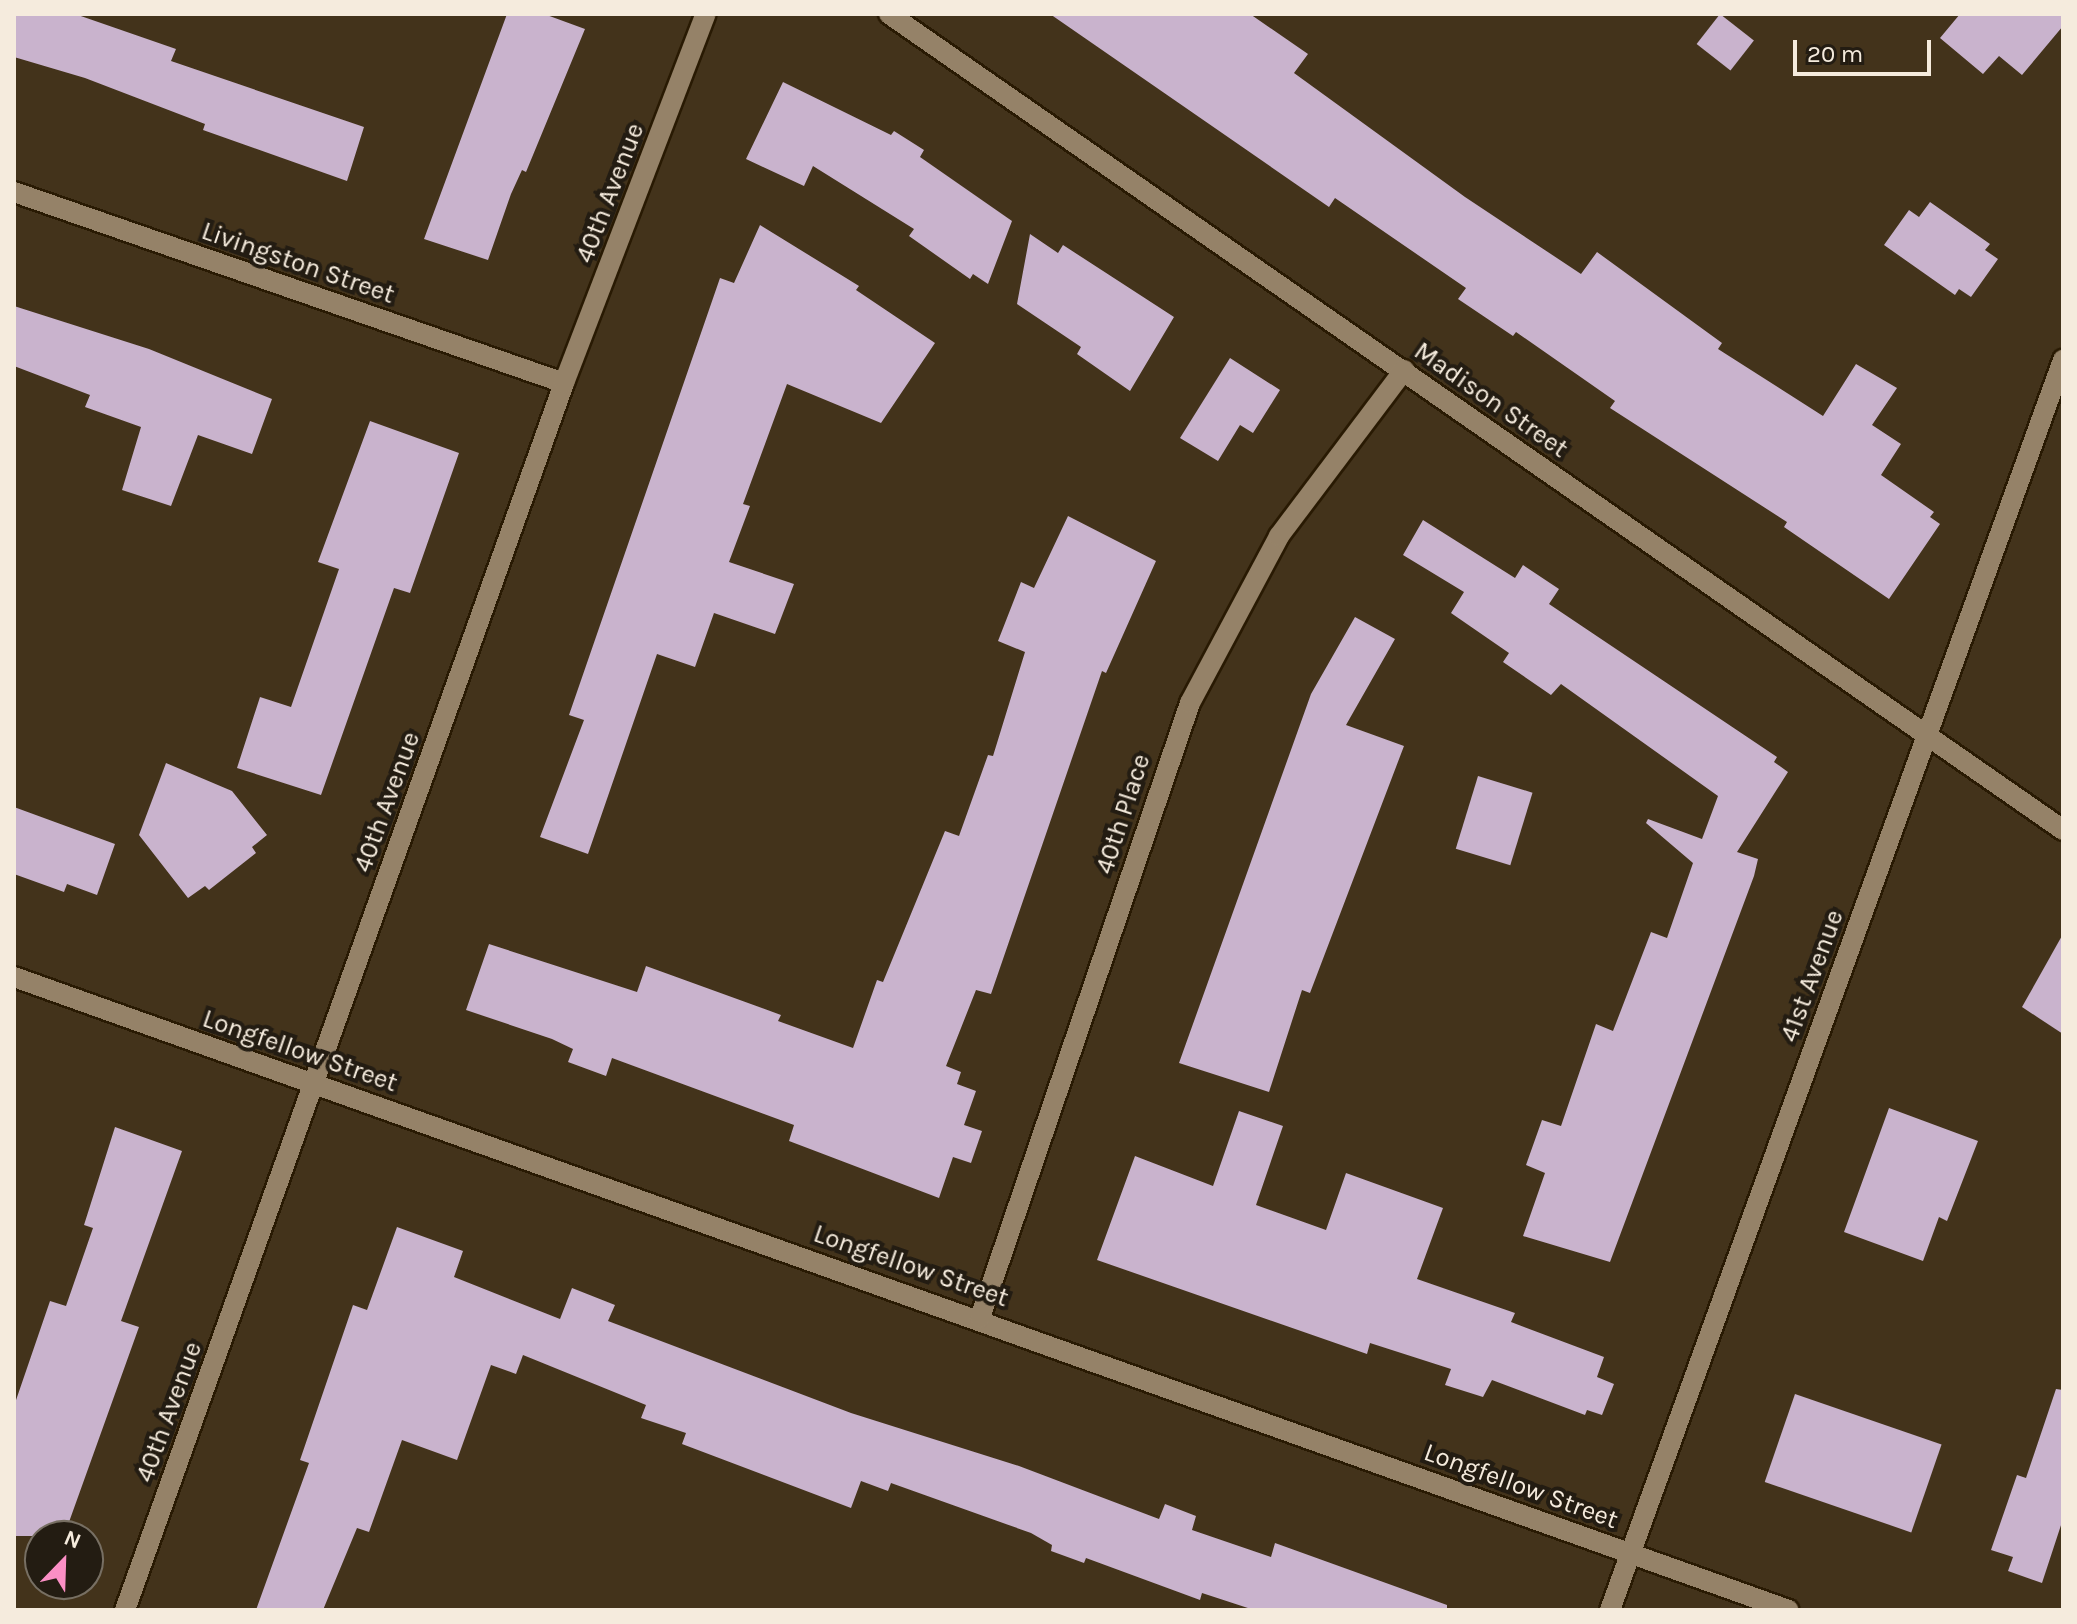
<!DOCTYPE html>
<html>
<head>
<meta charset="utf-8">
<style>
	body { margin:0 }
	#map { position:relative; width:2077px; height:1624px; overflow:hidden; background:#43331b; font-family:Karla,sans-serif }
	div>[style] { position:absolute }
	.building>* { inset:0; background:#c9b3cd; transform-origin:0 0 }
	.roads { filter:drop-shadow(2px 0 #291a03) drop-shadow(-2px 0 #291a03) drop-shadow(0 2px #291a03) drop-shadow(0 -2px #291a03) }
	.street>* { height:20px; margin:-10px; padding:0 10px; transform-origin:10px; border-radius:10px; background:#958268 }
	span { translate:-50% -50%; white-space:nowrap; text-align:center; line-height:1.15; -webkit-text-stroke:8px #231c12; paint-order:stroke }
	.street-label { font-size:26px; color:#f5ebdd }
	.frame { position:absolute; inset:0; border:16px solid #f5ebdd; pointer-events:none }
	.north { position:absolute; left:24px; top:1520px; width:80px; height:80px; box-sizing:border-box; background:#231c12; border:2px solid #776f63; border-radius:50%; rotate:23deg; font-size:22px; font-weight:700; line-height:32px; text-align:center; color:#f5ebdd }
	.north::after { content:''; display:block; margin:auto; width:28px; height:36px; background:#fb8fc5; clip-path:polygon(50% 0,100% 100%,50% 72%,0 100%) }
	.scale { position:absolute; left:1793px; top:40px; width:138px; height:36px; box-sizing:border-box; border:4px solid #f5ebdd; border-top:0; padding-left:10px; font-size:24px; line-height:28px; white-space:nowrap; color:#f5ebdd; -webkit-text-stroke:6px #231c12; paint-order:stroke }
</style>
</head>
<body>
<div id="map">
	<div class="building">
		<div style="clip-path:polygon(14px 14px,75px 14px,176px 49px,171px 61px,364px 127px,347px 181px,203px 130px,205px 124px,85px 78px,14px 57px)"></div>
		<div style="clip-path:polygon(507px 14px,544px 14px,585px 29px,526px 172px,522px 170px,511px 194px,488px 260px,424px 239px)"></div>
		<div style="clip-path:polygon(1050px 14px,1250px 14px,1308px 54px,1294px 73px,1465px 197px,1581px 274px,1597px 252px,1722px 343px,1718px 349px,1823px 416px,1856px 364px,1897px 388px,1872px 425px,1901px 444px,1881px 475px,1934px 512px,1930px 517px,1940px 524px,1889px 599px,1784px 527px,1787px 522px,1610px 408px,1615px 401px,1516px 332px,1513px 336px,1458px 299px,1466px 288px,1335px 198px,1329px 207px)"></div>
		<div style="left:1720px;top:14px;width:43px;height:38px;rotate:38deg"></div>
		<div style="clip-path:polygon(1960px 14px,2063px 14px,2063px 26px,2022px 75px,1999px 56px,1983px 74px,1940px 38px)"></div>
		<div style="clip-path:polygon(783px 82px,891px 135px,894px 131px,924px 150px,920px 157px,1012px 221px,988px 284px,973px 274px,970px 279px,909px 236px,914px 229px,813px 166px,804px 186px,746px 159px)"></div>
		<div style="clip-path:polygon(1930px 202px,1990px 244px,1985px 250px,1998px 259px,1971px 297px,1959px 289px,1955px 295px,1884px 245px,1909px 210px,1919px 217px)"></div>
		<div style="clip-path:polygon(760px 225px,859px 286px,856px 290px,935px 343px,881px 423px,787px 384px,743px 504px,750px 506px,729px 562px,794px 584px,775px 634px,714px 613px,695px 667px,657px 654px,588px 854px,540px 837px,584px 720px,569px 715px,720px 278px,734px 283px)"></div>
		<div style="clip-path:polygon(1030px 234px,1058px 253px,1063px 245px,1174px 317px,1130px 391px,1077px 354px,1081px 347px,1017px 304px)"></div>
		<div style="clip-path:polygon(14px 306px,149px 349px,272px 399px,252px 454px,198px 435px,171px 506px,122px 490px,141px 427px,85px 407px,90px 395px,14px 366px)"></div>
		<div style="clip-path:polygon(1230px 358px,1280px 390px,1253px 433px,1240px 425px,1218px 461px,1180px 438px)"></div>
		<div style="clip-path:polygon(370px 421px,459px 453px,410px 593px,394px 588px,321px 795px,237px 768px,260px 697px,291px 707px,339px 569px,318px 562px)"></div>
		<div style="clip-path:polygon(1068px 516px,1156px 561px,1106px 673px,1102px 671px,991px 994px,976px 990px,946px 1066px,961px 1072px,957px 1084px,976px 1091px,964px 1125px,982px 1131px,971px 1163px,953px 1157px,939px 1198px,789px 1141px,794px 1125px,612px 1058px,606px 1076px,568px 1062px,573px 1049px,552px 1039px,466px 1010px,489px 944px,637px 992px,646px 966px,781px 1015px,778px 1021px,853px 1048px,877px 980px,883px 982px,945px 831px,959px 836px,988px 755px,993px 756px,1025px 652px,998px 641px,1021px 582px,1034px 588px)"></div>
		<div style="clip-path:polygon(1423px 520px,1515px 578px,1523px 565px,1559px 589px,1549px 604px,1777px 757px,1774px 762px,1788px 772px,1737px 852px,1758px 859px,1754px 876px,1610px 1262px,1523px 1236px,1545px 1173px,1526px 1165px,1542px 1120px,1561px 1126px,1596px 1024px,1613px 1031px,1651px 932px,1667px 938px,1693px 863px,1646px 823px,1648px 819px,1702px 839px,1718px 796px,1561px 684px,1551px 695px,1503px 662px,1509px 653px,1451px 613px,1464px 592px,1403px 555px)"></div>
		<div style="clip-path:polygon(1355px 617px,1395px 639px,1346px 725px,1404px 746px,1310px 993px,1302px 990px,1269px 1092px,1179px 1063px,1311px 694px)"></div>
		<div style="clip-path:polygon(166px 763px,232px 791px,267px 835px,252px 847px,256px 853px,209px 890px,205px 886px,188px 898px,139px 835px)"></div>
		<div style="left:1478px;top:776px;width:57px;height:76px;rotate:17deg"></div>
		<div style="clip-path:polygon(14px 807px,115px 844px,97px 895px,67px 884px,64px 892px,14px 874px)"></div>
		<div style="clip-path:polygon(2063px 934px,2063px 1034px,2022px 1007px)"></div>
		<div style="clip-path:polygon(1889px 1108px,1978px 1141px,1947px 1221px,1939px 1217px,1923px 1261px,1844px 1232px)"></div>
		<div style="clip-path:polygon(1239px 1111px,1283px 1126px,1256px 1205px,1326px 1230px,1346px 1173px,1443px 1208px,1417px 1279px,1515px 1313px,1511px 1322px,1604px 1357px,1597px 1377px,1614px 1384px,1602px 1415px,1587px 1410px,1585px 1415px,1492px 1380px,1483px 1397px,1445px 1385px,1451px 1369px,1370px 1343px,1367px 1354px,1097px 1260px,1135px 1156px,1213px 1186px)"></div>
		<div style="clip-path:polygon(115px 1127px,182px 1151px,121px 1321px,139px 1327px,64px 1536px,14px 1536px,14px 1406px,50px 1301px,66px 1306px,93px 1228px,84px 1225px)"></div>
		<div style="clip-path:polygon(397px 1227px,463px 1251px,454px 1277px,560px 1319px,572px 1288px,615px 1305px,608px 1321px,851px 1413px,1019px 1466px,1159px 1519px,1165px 1504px,1196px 1516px,1192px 1530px,1271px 1557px,1275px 1543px,1447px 1605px,1447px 1610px,1254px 1610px,1202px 1593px,1200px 1600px,1086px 1558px,1084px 1563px,1051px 1551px,1052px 1545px,1031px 1533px,891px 1483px,888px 1491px,861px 1481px,851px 1508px,682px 1444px,686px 1433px,641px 1418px,646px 1405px,523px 1355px,516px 1374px,491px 1365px,457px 1460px,402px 1440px,369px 1532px,357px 1528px,323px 1610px,256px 1610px,309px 1463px,300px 1460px,353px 1305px,367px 1310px)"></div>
		<div style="clip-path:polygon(2056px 1389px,2063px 1390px,2063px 1519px,2042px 1583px,2008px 1571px,2013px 1557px,1991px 1550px,2017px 1475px,2026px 1478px)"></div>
		<div style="left:1795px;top:1394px;width:155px;height:93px;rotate:19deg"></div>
	</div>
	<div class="roads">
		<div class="street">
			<div style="left:889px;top:14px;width:1430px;rotate:34.8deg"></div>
			<div style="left:14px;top:192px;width:582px;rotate:19.15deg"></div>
			<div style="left:14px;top:977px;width:1884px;rotate:19.63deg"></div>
			<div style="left:980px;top:1318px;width:650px;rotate:-71.15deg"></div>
			<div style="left:1190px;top:703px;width:189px;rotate:-61.9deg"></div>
			<div style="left:1279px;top:536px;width:208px;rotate:-53deg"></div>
			<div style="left:125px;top:1610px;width:1303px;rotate:-70.31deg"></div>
			<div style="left:564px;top:383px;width:395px;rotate:-69deg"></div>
			<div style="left:1610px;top:1610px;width:1330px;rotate:-70.08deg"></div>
		</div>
	</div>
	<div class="street-label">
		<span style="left:610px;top:193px;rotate:-69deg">40th Avenue</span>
		<span style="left:298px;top:263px;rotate:19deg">Livingston Street</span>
		<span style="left:1491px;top:400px;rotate:35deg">Madison Street</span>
		<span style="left:387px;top:802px;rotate:-70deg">40th Avenue</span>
		<span style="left:1123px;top:814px;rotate:-72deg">40th Place</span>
		<span style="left:1812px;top:976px;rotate:-70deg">41st Avenue</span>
		<span style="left:300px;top:1051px;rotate:19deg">Longfellow Street</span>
		<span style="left:911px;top:1266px;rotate:19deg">Longfellow Street</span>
		<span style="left:169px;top:1412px;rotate:-70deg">40th Avenue</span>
		<span style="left:1521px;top:1486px;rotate:20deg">Longfellow Street</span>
	</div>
	<div class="frame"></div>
	<div class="north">N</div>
	<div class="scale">20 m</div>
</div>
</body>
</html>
